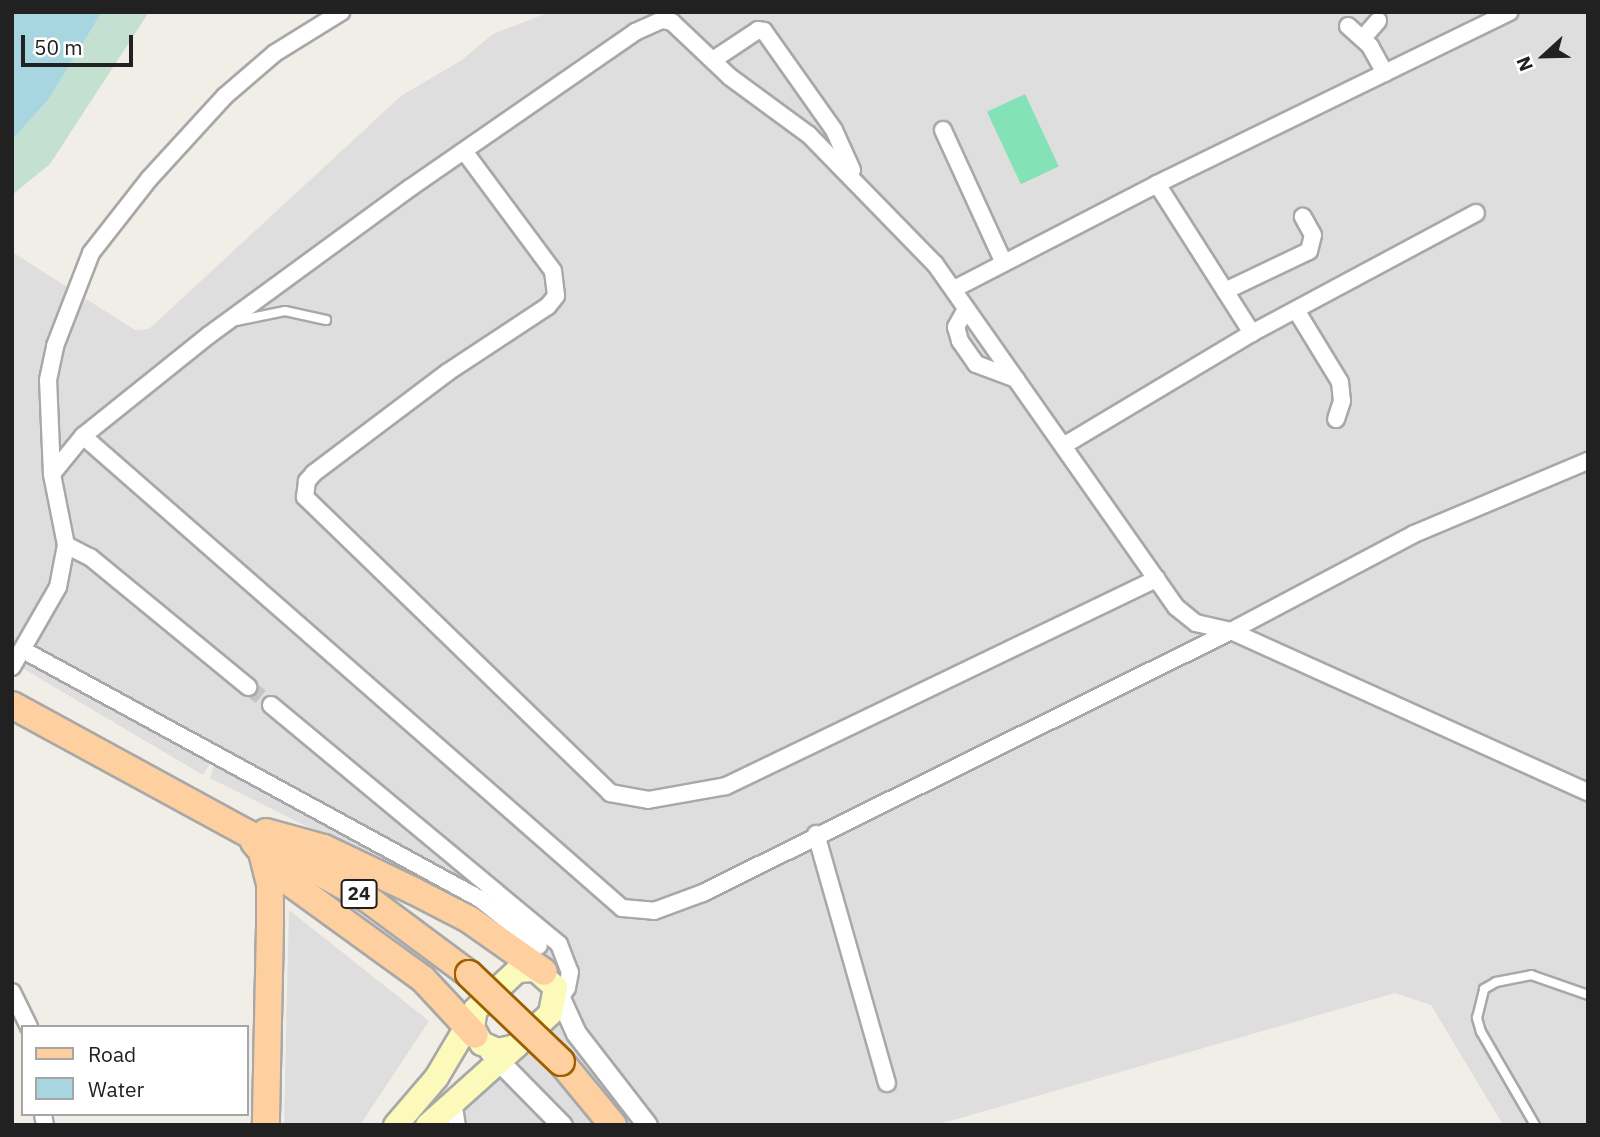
<!DOCTYPE html>
<html>
<head>
<meta charset="utf-8">
<style>
	body { margin:0 }
	#map { position:relative; width:1600px; height:1137px; overflow:hidden; background:#f1ede7; font-family:"IBM Plex Sans",sans-serif }
	div>[style] { position:absolute }
	.residential>* { inset:0; background:#dfdede }
	.wetland>* { inset:0; background:#c3e0d1 }
	.pitch>* { inset:0; background:#84e2b7; transform-origin:0 0 }
	.water>* { inset:0; background:#a7d6e0 }
	.minor-tunnel>* { height:16px; margin-top:-8px; transform-origin:0; background:repeating-linear-gradient(90deg,#c7c4bf 0 16px,transparent 0 24px) }
	.roads { filter:drop-shadow(2px 0 #a8a8a8) drop-shadow(-2px 0 #a8a8a8) drop-shadow(0 2px #a8a8a8) drop-shadow(0 -2px #a8a8a8) }
	.service>* { height:8px; margin:-4px; padding:0 4px; transform-origin:4px; border-radius:4px; background:#fff }
	.minor>* { height:16px; margin:-8px; padding:0 8px; transform-origin:8px; border-radius:8px; background:#fff }
	.tertiary>* { height:19px; margin:-9.5px; padding:0 9.5px; transform-origin:9.5px; border-radius:9.5px; background:#fff }
	.secondary>* { height:23px; margin:-11.5px; padding:0 11.5px; transform-origin:11.5px; border-radius:11.5px; background:#fbfabb }
	.primary>* { height:26px; margin:-13px; padding:0 13px; transform-origin:13px; border-radius:13px; background:#fecf9f }
	.bridges { filter:drop-shadow(2px 0 #9d5f00) drop-shadow(-2px 0 #9d5f00) drop-shadow(0 2px #9d5f00) drop-shadow(0 -2px #9d5f00) }
	.primary-bridge>* { height:26px; margin:-13px; padding:0 13px; transform-origin:13px; border-radius:13px; background:#fecf9f }
	span { translate:-50% -50%; white-space:nowrap; text-align:center; line-height:1.15; -webkit-text-stroke:6px #fff; paint-order:stroke }
	.shield-label span { padding:2px 5px; background:#fff; border:2px solid; border-radius:5px; -webkit-text-stroke-width:0 }
	.shield-label { font-size:19px; color:#212121; font-weight:700 }
	.frame { position:absolute; inset:0; border:14px solid #212121; pointer-events:none }
	.legend { position:absolute; left:21px; top:1025px; width:228px; height:91px; box-sizing:border-box; background:#fff; border:2px solid #a6a6a6; margin:0; padding:9px 12px; list-style:none; font-size:21px; color:#212121 }
	.legend li { display:flex; align-items:center; gap:14px; height:35px }
	.legend b { width:35px; border:2px solid #a6a6a6 }
	.north { position:absolute; left:1509px; top:21px; width:70px; height:70px; -webkit-text-stroke:5px #fff; paint-order:stroke; rotate:248deg; font-size:19px; font-weight:700; line-height:28px; text-align:center; color:#212121 }
	.north::after { content:''; display:block; margin:auto; width:24px; height:32px; background:#212121; clip-path:polygon(50% 0,100% 100%,50% 72%,0 100%) }
	.scale { position:absolute; left:21px; top:35px; width:112px; height:32px; box-sizing:border-box; border:4px solid #212121; border-top:0; padding-left:9px; font-size:21px; line-height:24px; white-space:nowrap; color:#212121; -webkit-text-stroke:5px #fff; paint-order:stroke }
</style>
</head>
<body>
<div id="map">
	<div class="residential">
		<div style="clip-path:polygon(550px 12px,1588px 12px,1588px 1125px,1503px 1125px,1431px 1005px,1395px 993px,936px 1125px,446px 1125px,561px 1019px,574px 991px,570px 976px,528px 941px,464px 905px,210px 778px,222px 745px,203px 775px,12px 662px,12px 252px,135px 330px,149px 329px,401px 96px,462px 60px,493px 34px)"></div>
		<div style="clip-path:polygon(289px 910px,429px 1021px,360px 1125px,284px 1125px)"></div>
	</div>
	<div class="wetland">
		<div style="clip-path:polygon(102px 12px,149px 12px,50px 164px,12px 195px,12px 140px,48px 100px)"></div>
	</div>
	<div class="pitch">
		<div style="left:1025px;top:94px;width:80px;height:42px;rotate:65deg"></div>
	</div>
	<div class="water">
		<div style="clip-path:polygon(12px 12px,102px 12px,48px 100px,12px 140px)"></div>
	</div>
	<div class="minor-tunnel">
		<div style="left:248px;top:687px;width:29px;rotate:38deg"></div>
	</div>
	<div class="roads">
		<div class="service">
			<div style="left:236px;top:321px;width:50px;rotate:-11.5deg"></div>
			<div style="left:285px;top:311px;width:42px;rotate:12.4deg"></div>
			<div style="left:1535px;top:1125px;width:108px;rotate:-120.1deg"></div>
			<div style="left:1481px;top:1032px;width:15px;rotate:-106deg"></div>
			<div style="left:1477px;top:1018px;width:30px;rotate:-76deg"></div>
			<div style="left:1484px;top:989px;width:14px;rotate:-30deg"></div>
			<div style="left:1496px;top:982px;width:36px;rotate:-11deg"></div>
			<div style="left:1531px;top:975px;width:60px;rotate:19.3deg"></div>
		</div>
		<div class="minor">
			<div style="left:1348px;top:26px;width:30px;rotate:42deg"></div>
			<div style="left:1370px;top:46px;width:31px;rotate:61deg"></div>
			<div style="left:1363px;top:38px;width:23px;rotate:-49deg"></div>
			<div style="left:713px;top:60px;width:54px;rotate:-33.7deg"></div>
			<div style="left:758px;top:30px;width:6px;rotate:9deg"></div>
			<div style="left:764px;top:31px;width:121px;rotate:54.7deg"></div>
			<div style="left:834px;top:130px;width:44px;rotate:65.8deg"></div>
			<div style="left:943px;top:130px;width:144px;rotate:65.4deg"></div>
			<div style="left:464px;top:151px;width:149px;rotate:53.4deg"></div>
			<div style="left:553px;top:271px;width:25px;rotate:83deg"></div>
			<div style="left:556px;top:296px;width:13px;rotate:129deg"></div>
			<div style="left:548px;top:306px;width:120px;rotate:146.6deg"></div>
			<div style="left:448px;top:372px;width:168px;rotate:143deg"></div>
			<div style="left:314px;top:473px;width:11px;rotate:131deg"></div>
			<div style="left:307px;top:481px;width:16px;rotate:97deg"></div>
			<div style="left:305px;top:497px;width:425px;rotate:44.1deg"></div>
			<div style="left:610px;top:793px;width:39px;rotate:10deg"></div>
			<div style="left:648px;top:800px;width:79px;rotate:-10.2deg"></div>
			<div style="left:726px;top:786px;width:478px;rotate:-25.7deg"></div>
			<div style="left:1157px;top:184px;width:177px;rotate:57.5deg"></div>
			<div style="left:954px;top:289px;width:229px;rotate:-27.3deg"></div>
			<div style="left:1157px;top:184px;width:392px;rotate:-26deg"></div>
			<div style="left:1225px;top:291px;width:93px;rotate:-25.5deg"></div>
			<div style="left:1309px;top:251px;width:16px;rotate:-76deg"></div>
			<div style="left:1313px;top:235px;width:21px;rotate:-119deg"></div>
			<div style="left:966px;top:309px;width:21px;rotate:119deg"></div>
			<div style="left:956px;top:327px;width:15px;rotate:74deg"></div>
			<div style="left:960px;top:341px;width:28px;rotate:55deg"></div>
			<div style="left:976px;top:364px;width:43px;rotate:20.6deg"></div>
			<div style="left:1296px;top:310px;width:84px;rotate:58.6deg"></div>
			<div style="left:1340px;top:382px;width:19px;rotate:84deg"></div>
			<div style="left:1342px;top:401px;width:19px;rotate:108deg"></div>
			<div style="left:83px;top:436px;width:161px;rotate:-38.7deg"></div>
			<div style="left:209px;top:335px;width:249px;rotate:-36.2deg"></div>
			<div style="left:410px;top:188px;width:274px;rotate:-34.7deg"></div>
			<div style="left:635px;top:32px;width:30px;rotate:-24deg"></div>
			<div style="left:662px;top:20px;width:10px;rotate:11deg"></div>
			<div style="left:672px;top:22px;width:80px;rotate:43.5deg"></div>
			<div style="left:730px;top:77px;width:98px;rotate:36.3deg"></div>
			<div style="left:809px;top:135px;width:180px;rotate:45.7deg"></div>
			<div style="left:935px;top:264px;width:419px;rotate:54.9deg"></div>
			<div style="left:1176px;top:607px;width:26px;rotate:39deg"></div>
			<div style="left:1196px;top:623px;width:36px;rotate:13deg"></div>
			<div style="left:1231px;top:631px;width:207px;rotate:-27.9deg"></div>
			<div style="left:1414px;top:534px;width:189px;rotate:-22.8deg"></div>
			<div style="left:1063px;top:446px;width:220px;rotate:-30.9deg"></div>
			<div style="left:1252px;top:333px;width:254px;rotate:-28.2deg"></div>
			<div style="left:52px;top:474px;width:94px;rotate:-92.4deg"></div>
			<div style="left:48px;top:380px;width:35px;rotate:-78deg"></div>
			<div style="left:55px;top:346px;width:100px;rotate:-68.8deg"></div>
			<div style="left:91px;top:253px;width:94px;rotate:-51.9deg"></div>
			<div style="left:149px;top:179px;width:113px;rotate:-47.5deg"></div>
			<div style="left:225px;top:96px;width:66px;rotate:-40.7deg"></div>
			<div style="left:275px;top:53px;width:78px;rotate:-31.8deg"></div>
			<div style="left:66px;top:545px;width:27px;rotate:27deg"></div>
			<div style="left:90px;top:557px;width:205px;rotate:39.4deg"></div>
			<div style="left:23px;top:650px;width:520px;rotate:28.58deg"></div>
			<div style="left:480px;top:899px;width:75px;rotate:38.5deg"></div>
			<div style="left:12px;top:667px;width:92px;rotate:-60.1deg"></div>
			<div style="left:58px;top:587px;width:43px;rotate:-79.2deg"></div>
			<div style="left:66px;top:545px;width:72px;rotate:-101.2deg"></div>
			<div style="left:52px;top:474px;width:49px;rotate:-50.8deg"></div>
			<div style="left:83px;top:436px;width:716px;rotate:41.21deg"></div>
			<div style="left:622px;top:908px;width:32px;rotate:5deg"></div>
			<div style="left:654px;top:911px;width:52px;rotate:-20.2deg"></div>
			<div style="left:703px;top:893px;width:589px;rotate:-26.39deg"></div>
			<div style="left:1231px;top:631px;width:392px;rotate:24.3deg"></div>
			<div style="left:271px;top:705px;width:374px;rotate:39.7deg"></div>
			<div style="left:559px;top:944px;width:30px;rotate:69deg"></div>
			<div style="left:570px;top:972px;width:16px;rotate:101deg"></div>
			<div style="left:567px;top:988px;width:21px;rotate:125deg"></div>
			<div style="left:816px;top:834px;width:259px;rotate:74.1deg"></div>
			<div style="left:12px;top:992px;width:39px;rotate:64deg"></div>
			<div style="left:453px;top:1101px;width:24px;rotate:81deg"></div>
			<div style="left:43px;top:1114px;width:11px;rotate:80deg"></div>
		</div>
		<div class="tertiary">
			<div style="left:555px;top:987px;width:51px;rotate:65.5deg"></div>
			<div style="left:576px;top:1033px;width:116px;rotate:52.3deg"></div>
			<div style="left:489px;top:1051px;width:104px;rotate:45.4deg"></div>
		</div>
		<div class="secondary">
			<div style="left:535px;top:969px;width:27px;rotate:42deg"></div>
			<div style="left:555px;top:987px;width:26px;rotate:101deg"></div>
			<div style="left:550px;top:1013px;width:48px;rotate:136.7deg"></div>
			<div style="left:515px;top:1046px;width:18px;rotate:167deg"></div>
			<div style="left:497px;top:1050px;width:17px;rotate:-156deg"></div>
			<div style="left:481px;top:1043px;width:18px;rotate:-119deg"></div>
			<div style="left:472px;top:1027px;width:18px;rotate:-81deg"></div>
			<div style="left:475px;top:1009px;width:57px;rotate:-42.9deg"></div>
			<div style="left:517px;top:970px;width:18px;rotate:-3deg"></div>
			<div style="left:395px;top:1125px;width:63px;rotate:-49.5deg"></div>
			<div style="left:436px;top:1077px;width:74px;rotate:-59.3deg"></div>
			<div style="left:427px;top:1125px;width:118px;rotate:-41.9deg"></div>
		</div>
		<div class="primary">
			<div style="left:12px;top:705px;width:405px;rotate:28.6deg"></div>
			<div style="left:368px;top:899px;width:126px;rotate:36.6deg"></div>
			<div style="left:266px;top:832px;width:60px;rotate:15.4deg"></div>
			<div style="left:324px;top:848px;width:98px;rotate:25.5deg"></div>
			<div style="left:412px;top:890px;width:65px;rotate:27.3deg"></div>
			<div style="left:470px;top:920px;width:90px;rotate:35.1deg"></div>
			<div style="left:254px;top:842px;width:48px;rotate:50deg"></div>
			<div style="left:285px;top:879px;width:170px;rotate:35.9deg"></div>
			<div style="left:423px;top:979px;width:76px;rotate:47.1deg"></div>
			<div style="left:263px;top:856px;width:29px;rotate:76deg"></div>
			<div style="left:270px;top:884px;width:42px;rotate:90deg"></div>
			<div style="left:270px;top:926px;width:199px;rotate:91.2deg"></div>
			<div style="left:561px;top:1062px;width:82px;rotate:50.5deg"></div>
		</div>
	</div>
	<div class="bridges">
		<div class="primary-bridge">
			<div style="left:469px;top:974px;width:127px;rotate:43.7deg"></div>
		</div>
	</div>
	<div class="shield-label">
		<span style="left:359px;top:894px">24</span>
	</div>
	<div class="frame"></div>
	<ul class="legend">
	<li><b style="height:9px;background:#fecf9f"></b>Road</li>
	<li><b style="height:19px;background:#a7d6e0"></b>Water</li>
	</ul>
	<div class="north">N</div>
	<div class="scale">50 m</div>
</div>
</body>
</html>
